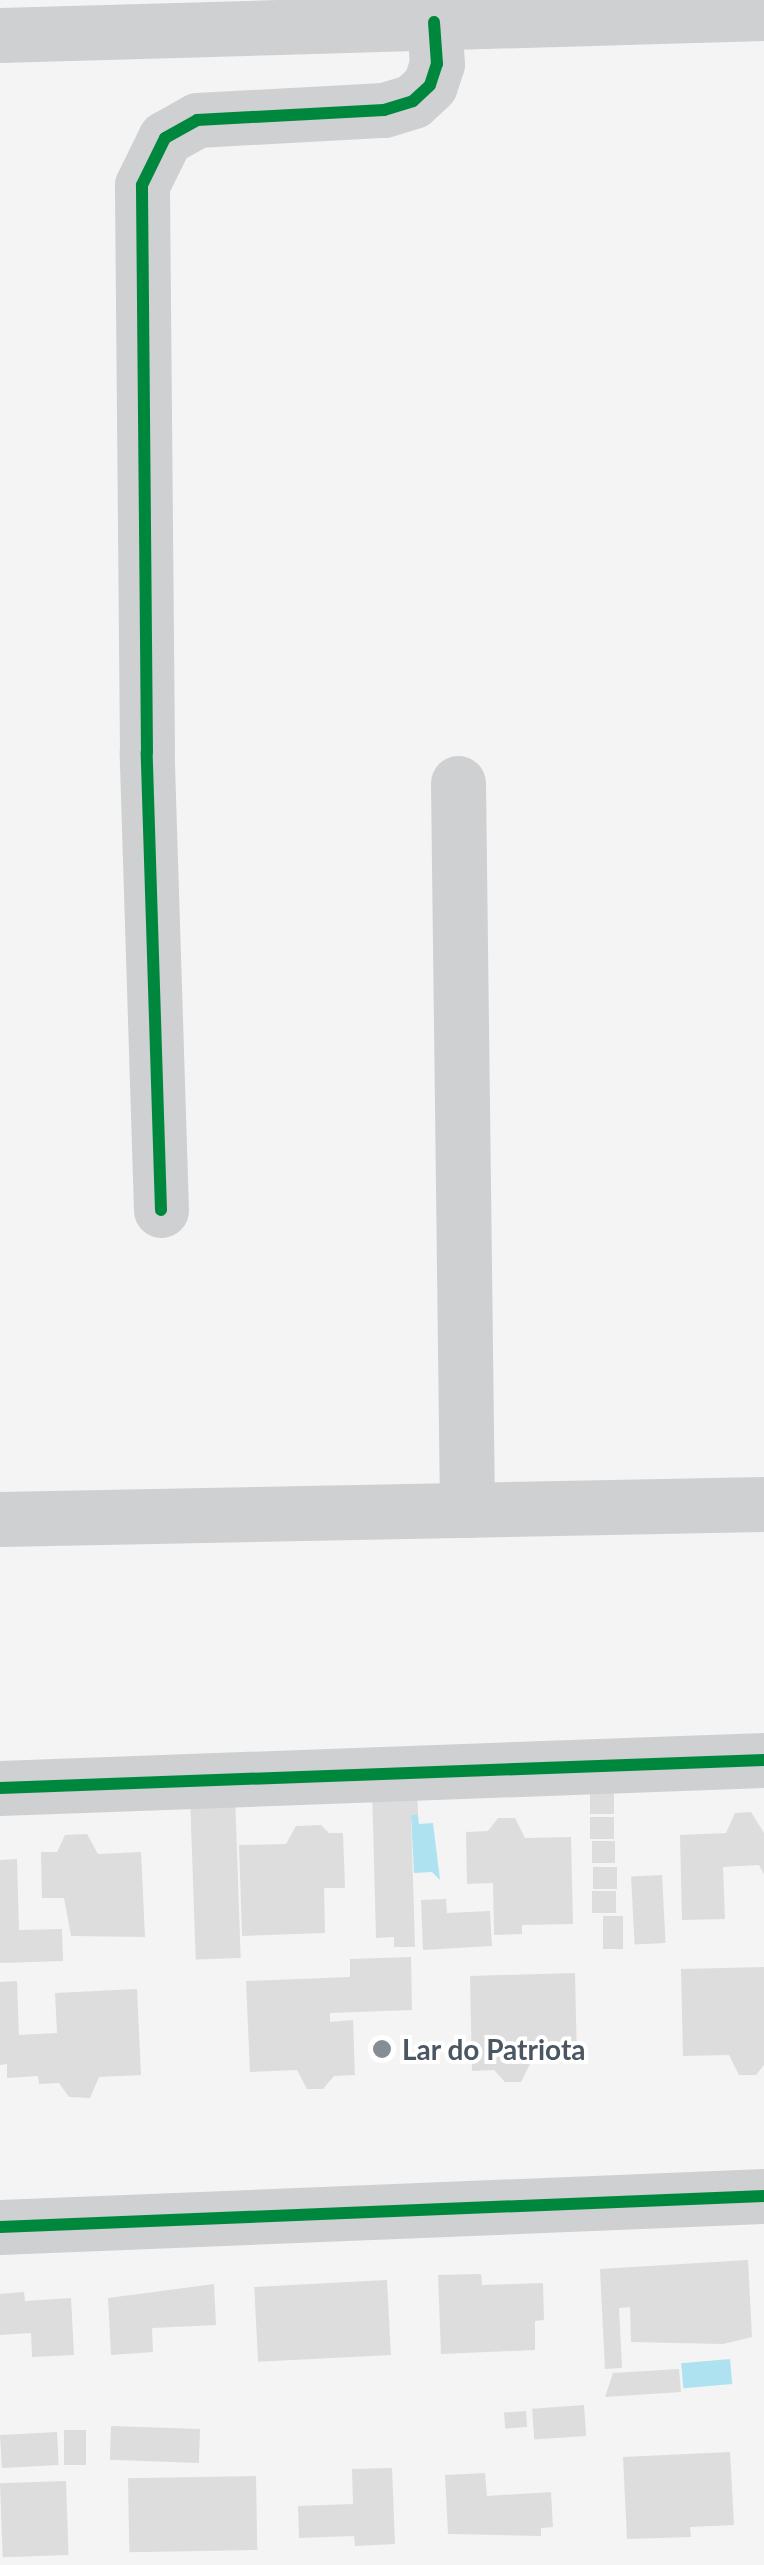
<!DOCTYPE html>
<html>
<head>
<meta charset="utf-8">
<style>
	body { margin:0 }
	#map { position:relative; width:764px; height:2565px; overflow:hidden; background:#f4f4f4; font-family:Lato,sans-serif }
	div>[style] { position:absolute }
	.water>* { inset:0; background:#aee2f0; transform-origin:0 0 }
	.building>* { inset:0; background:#ddddde; transform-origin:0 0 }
	.minor>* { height:55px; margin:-27.5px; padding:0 27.5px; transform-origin:27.5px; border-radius:27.5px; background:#ced0d2 }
	.cycleway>* { height:12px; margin:-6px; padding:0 6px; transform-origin:6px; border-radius:6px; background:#00873e }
	.dots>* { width:28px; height:28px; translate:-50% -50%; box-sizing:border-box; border:5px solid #fff; border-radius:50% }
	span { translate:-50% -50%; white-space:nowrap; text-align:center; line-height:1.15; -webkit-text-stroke:8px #fff; paint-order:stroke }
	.poi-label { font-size:28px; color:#4a5661; font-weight:700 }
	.left { translate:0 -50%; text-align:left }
</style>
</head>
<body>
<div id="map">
	<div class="water">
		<div style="clip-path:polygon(411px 1815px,418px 1815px,419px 1824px,433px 1823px,440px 1880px,432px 1872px,414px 1873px)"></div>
		<div style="left:730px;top:2359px;width:25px;height:49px;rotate:85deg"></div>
	</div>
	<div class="building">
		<div style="clip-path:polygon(417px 1784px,418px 1815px,411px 1815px,415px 1947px,394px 1947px,394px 1937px,376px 1938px,372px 1786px)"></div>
		<div style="left:590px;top:1792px;width:24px;height:22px"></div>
		<div style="left:235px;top:1795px;width:163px;height:45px;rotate:88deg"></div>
		<div style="clip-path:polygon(751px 1812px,764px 1833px,764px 1874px,759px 1865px,723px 1867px,725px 1919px,682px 1920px,680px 1835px,726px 1833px,735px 1813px)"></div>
		<div style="left:590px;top:1817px;width:24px;height:22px"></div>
		<div style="clip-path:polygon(498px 1818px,515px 1818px,525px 1838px,571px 1837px,573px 1924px,522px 1925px,522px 1934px,494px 1935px,493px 1883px,467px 1884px,466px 1832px,488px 1831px)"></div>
		<div style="clip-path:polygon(321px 1825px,329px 1833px,343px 1833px,345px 1888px,324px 1888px,325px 1933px,242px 1936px,239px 1845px,286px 1844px,296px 1826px)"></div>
		<div style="clip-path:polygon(87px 1834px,98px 1854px,141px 1852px,145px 1937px,71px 1936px,64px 1898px,42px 1898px,41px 1852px,57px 1852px,65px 1835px)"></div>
		<div style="left:592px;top:1841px;width:23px;height:22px"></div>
		<div style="clip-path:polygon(17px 1859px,19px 1930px,62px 1929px,63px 1961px,0 1963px,0 1860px)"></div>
		<div style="left:617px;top:1867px;width:22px;height:24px;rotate:90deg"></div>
		<div style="left:662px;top:1875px;width:68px;height:31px;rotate:87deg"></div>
		<div style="left:616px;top:1891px;width:22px;height:24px;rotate:90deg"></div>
		<div style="clip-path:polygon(446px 1899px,447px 1913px,490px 1911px,492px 1946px,423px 1950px,421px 1900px)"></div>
		<div style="left:603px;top:1916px;width:20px;height:33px"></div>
		<div style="clip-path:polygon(411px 1957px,412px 2010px,330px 2013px,330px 2022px,353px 2020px,355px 2075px,334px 2076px,323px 2089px,307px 2089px,297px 2070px,250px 2072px,246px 1981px,350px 1977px,350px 1959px)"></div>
		<div style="clip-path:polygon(764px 1967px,764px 2065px,756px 2075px,739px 2075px,729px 2055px,683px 2056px,681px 1969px)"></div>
		<div style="clip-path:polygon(575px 1973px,577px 2060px,531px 2062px,521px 2082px,505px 2082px,494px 2070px,472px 2071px,470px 1976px)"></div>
		<div style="clip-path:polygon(17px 1981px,19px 2035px,57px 2033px,55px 1993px,137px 1989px,141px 2075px,99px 2077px,90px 2098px,69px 2097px,59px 2083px,39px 2084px,38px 2076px,7px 2078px,7px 2064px,0 2065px,0 1982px)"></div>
		<div style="clip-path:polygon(748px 2260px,752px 2337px,723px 2344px,631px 2342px,630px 2307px,619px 2308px,622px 2368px,605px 2369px,600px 2269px)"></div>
		<div style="clip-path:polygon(481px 2274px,482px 2285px,543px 2283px,544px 2320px,535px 2321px,535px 2350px,441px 2354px,438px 2275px)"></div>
		<div style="left:387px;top:2280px;width:75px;height:133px;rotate:87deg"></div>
		<div style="clip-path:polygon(214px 2284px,216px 2325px,152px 2328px,153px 2352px,111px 2355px,108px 2298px)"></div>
		<div style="clip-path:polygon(24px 2292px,25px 2301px,71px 2298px,74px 2355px,32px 2357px,31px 2333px,0 2335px,0 2294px)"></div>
		<div style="clip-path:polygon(679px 2369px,681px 2392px,605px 2397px,613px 2373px)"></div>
		<div style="left:584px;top:2405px;width:31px;height:52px;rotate:86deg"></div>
		<div style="left:526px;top:2411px;width:16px;height:22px;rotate:86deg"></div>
		<div style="left:200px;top:2429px;width:34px;height:89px;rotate:92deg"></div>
		<div style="left:64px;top:2430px;width:22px;height:35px"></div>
		<div style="left:57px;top:2432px;width:33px;height:57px;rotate:87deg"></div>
		<div style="clip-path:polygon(730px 2452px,734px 2525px,690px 2527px,691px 2537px,627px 2539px,623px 2457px)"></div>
		<div style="clip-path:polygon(392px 2468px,395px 2544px,355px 2546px,354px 2536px,299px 2538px,298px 2506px,353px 2504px,352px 2469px)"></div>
		<div style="clip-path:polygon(485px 2473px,487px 2496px,551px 2492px,553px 2527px,541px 2528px,541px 2536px,448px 2534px,445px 2475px)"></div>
		<div style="left:256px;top:2476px;width:74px;height:128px;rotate:89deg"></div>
		<div style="left:66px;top:2481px;width:74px;height:66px;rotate:88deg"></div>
	</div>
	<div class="minor">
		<div style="left:0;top:35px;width:764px;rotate:-1.65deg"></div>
		<div style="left:458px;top:783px;width:727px;rotate:89.29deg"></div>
		<div style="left:161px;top:1210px;width:458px;rotate:-91.8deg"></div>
		<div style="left:147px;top:752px;width:567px;rotate:-90.51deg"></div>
		<div style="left:142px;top:185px;width:52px;rotate:-63.9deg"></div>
		<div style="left:165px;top:138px;width:37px;rotate:-29deg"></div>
		<div style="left:197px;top:120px;width:187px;rotate:-3.1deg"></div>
		<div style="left:384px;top:110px;width:30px;rotate:-17deg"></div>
		<div style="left:413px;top:101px;width:23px;rotate:-43deg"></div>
		<div style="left:430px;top:85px;width:22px;rotate:-72deg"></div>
		<div style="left:437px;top:64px;width:42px;rotate:-94.1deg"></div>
		<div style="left:0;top:1519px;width:764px;rotate:-1.12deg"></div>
		<div style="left:0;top:1788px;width:765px;rotate:-2.1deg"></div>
		<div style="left:0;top:2227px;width:765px;rotate:-2.32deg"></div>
	</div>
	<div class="cycleway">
		<div style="left:161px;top:1210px;width:458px;rotate:-91.8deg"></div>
		<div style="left:147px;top:752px;width:567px;rotate:-90.51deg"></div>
		<div style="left:142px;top:185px;width:52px;rotate:-63.9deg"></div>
		<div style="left:165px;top:138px;width:37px;rotate:-29deg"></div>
		<div style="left:197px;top:120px;width:187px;rotate:-3.1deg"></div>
		<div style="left:384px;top:110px;width:30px;rotate:-17deg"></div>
		<div style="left:413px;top:101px;width:23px;rotate:-43deg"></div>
		<div style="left:430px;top:85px;width:22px;rotate:-72deg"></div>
		<div style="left:437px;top:64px;width:42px;rotate:-94.1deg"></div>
		<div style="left:0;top:1788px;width:765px;rotate:-2.1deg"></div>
		<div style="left:0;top:2227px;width:765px;rotate:-2.32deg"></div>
	</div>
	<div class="dots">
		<div style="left:382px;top:2049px;background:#868d94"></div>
	</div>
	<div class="poi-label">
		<span class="left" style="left:402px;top:2049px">Lar do Patriota</span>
	</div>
</div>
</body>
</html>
